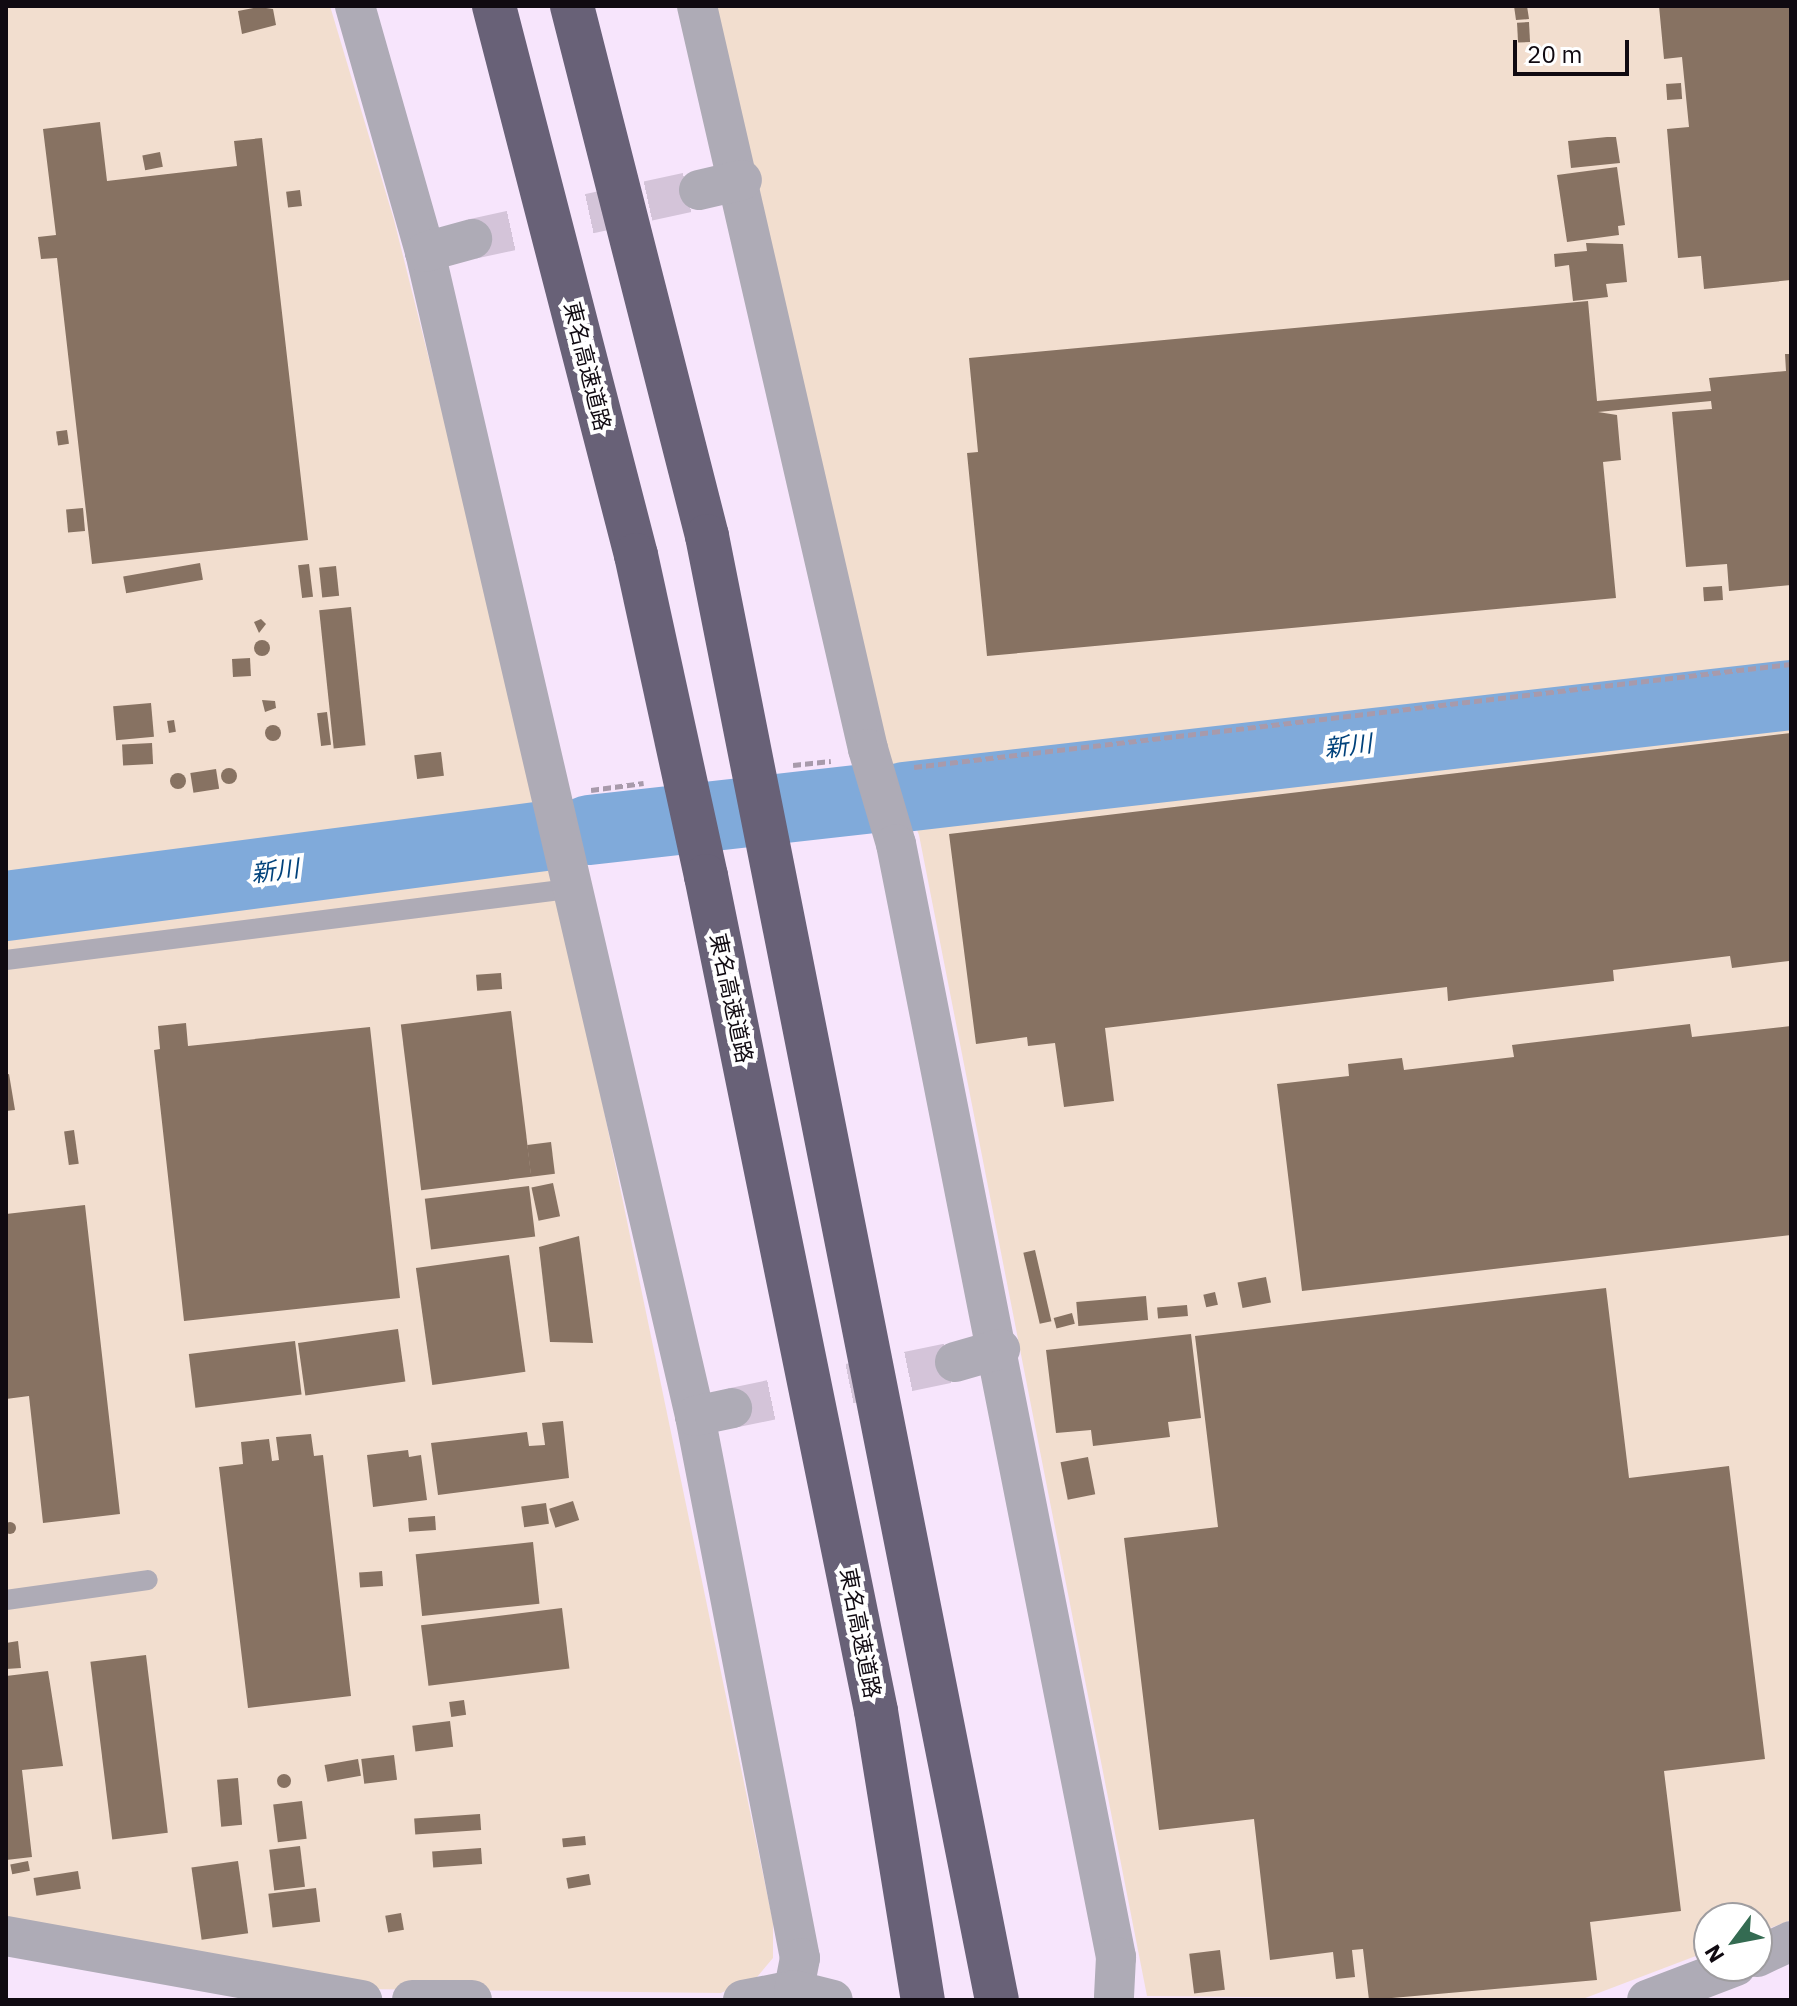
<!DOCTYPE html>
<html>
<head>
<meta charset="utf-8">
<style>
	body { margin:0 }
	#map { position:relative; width:1797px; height:2006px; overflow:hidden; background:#f7e5fc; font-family:"IBM Plex Sans","Noto Sans JP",sans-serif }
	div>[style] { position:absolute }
	.industrial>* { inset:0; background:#f2decf }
	.river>* { height:70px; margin:-35px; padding:0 35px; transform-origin:35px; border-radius:35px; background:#80aada }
	.building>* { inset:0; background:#877262; transform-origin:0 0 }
	.round { border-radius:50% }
	.street-tunnel>* { height:40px; margin-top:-20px; transform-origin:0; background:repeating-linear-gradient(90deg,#d4c4d9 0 40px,transparent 0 60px) }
	.path>* { height:5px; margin-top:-2.5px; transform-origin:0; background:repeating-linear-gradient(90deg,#a89aab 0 8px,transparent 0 12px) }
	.lane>* { height:20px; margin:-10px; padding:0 10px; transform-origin:10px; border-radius:10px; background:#aeabb6 }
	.street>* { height:40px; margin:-20px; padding:0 20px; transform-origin:20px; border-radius:20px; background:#aeabb6 }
	.highway>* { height:44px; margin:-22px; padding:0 22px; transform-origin:22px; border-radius:22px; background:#686177 }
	span { translate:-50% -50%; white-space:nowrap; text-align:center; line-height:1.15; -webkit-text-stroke:8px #fff; paint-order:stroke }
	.street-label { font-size:22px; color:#100a11 }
	.water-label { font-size:24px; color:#01427b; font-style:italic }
	.frame { position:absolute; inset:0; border:8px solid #100a11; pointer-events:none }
	.north { position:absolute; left:1693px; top:1902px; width:80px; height:80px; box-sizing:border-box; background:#fff; border:2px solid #9f9da0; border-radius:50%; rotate:238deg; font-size:22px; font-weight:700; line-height:32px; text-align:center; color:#100a11 }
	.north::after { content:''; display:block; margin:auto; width:28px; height:36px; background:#346b52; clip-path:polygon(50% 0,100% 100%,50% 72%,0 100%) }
	.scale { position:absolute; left:1513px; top:40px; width:116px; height:36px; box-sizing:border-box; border:4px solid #100a11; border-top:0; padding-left:10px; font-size:24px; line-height:28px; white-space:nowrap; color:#100a11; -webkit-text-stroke:6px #fff; paint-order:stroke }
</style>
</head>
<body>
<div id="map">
	<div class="industrial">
		<div style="clip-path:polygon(6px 6px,330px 6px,394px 220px,537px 789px,773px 1922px,773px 1958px,757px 1977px,721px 1993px,365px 1989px,6px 1923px)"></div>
		<div style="clip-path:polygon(710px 6px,1791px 6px,1791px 1920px,1757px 1933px,1757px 1918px,1709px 1918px,1709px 1951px,1580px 2000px,1147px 1996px,919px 835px,889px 758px)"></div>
	</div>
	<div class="river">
		<div style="left:904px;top:797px;width:893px;rotate:-6.56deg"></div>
		<div style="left:589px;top:830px;width:280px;rotate:-6.4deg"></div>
		<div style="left:6px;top:906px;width:543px;rotate:-7.41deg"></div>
	</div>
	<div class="building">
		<div style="clip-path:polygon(1514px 6px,1527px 6px,1529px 19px,1516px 20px)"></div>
		<div style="clip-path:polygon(1659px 6px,1791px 6px,1791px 280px,1704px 289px,1701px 256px,1678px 258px,1667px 129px,1689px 127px,1682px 57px,1664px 59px)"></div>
		<div style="clip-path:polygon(259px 7px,273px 9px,276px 25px,242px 34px,238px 11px)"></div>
		<div style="left:1529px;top:22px;width:20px;height:12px;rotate:87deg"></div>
		<div style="left:1681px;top:83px;width:16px;height:15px;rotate:86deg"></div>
		<div style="clip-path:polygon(100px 122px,107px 181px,237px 166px,234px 141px,262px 138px,308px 540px,92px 564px,57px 258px,41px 259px,38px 237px,56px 235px,43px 129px)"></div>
		<div style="clip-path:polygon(1607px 137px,1616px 137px,1620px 163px,1571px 168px,1568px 141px)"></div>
		<div style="left:160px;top:152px;width:15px;height:18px;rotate:79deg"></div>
		<div style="clip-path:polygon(1617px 167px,1625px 225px,1618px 226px,1619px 235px,1567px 242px,1557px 175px)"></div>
		<div style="left:300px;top:190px;width:16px;height:14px;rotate:83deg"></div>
		<div style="clip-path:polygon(1586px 243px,1623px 244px,1627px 282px,1606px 284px,1608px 297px,1573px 301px,1569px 265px,1555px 267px,1554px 254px,1587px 251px)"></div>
		<div style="clip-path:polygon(1588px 301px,1597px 401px,1711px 391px,1709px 378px,1786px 371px,1785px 354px,1791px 354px,1791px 585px,1729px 591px,1727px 564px,1686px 567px,1672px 412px,1712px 409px,1711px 401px,1598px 412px,1617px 415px,1621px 460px,1603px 462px,1616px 598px,987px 656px,967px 453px,978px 452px,969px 358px)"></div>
		<div style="left:67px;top:430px;width:14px;height:11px;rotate:82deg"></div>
		<div style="left:83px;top:508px;width:23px;height:17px;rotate:85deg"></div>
		<div style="left:200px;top:563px;width:17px;height:78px;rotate:80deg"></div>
		<div style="left:309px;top:564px;width:33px;height:11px;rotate:83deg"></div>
		<div style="left:336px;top:566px;width:30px;height:17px;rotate:84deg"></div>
		<div style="left:1722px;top:586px;width:14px;height:19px;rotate:86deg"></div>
		<div style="left:351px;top:607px;width:139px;height:32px;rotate:84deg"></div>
		<div style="clip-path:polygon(261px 619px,266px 624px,259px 633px,254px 622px)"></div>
		<div class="round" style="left:254px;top:640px;width:16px;height:16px"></div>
		<div style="left:250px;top:658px;width:18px;height:18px;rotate:87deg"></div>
		<div style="clip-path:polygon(262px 700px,275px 701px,276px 708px,265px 712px)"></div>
		<div style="left:151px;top:703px;width:34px;height:38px;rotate:85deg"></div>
		<div style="left:327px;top:712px;width:33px;height:10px;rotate:83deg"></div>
		<div style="left:174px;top:720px;width:12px;height:7px;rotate:81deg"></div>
		<div class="round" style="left:265px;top:725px;width:16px;height:16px"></div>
		<div style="clip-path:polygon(1791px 733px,1789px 961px,1732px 968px,1730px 956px,1613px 970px,1614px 981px,1469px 998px,1448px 1001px,1447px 987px,1105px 1028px,1114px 1101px,1064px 1107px,1055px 1043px,1028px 1046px,1027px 1037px,976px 1044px,949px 834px)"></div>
		<div style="left:152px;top:743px;width:21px;height:30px;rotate:87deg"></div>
		<div style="left:441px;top:752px;width:24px;height:27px;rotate:83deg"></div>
		<div class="round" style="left:221px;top:768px;width:16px;height:16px"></div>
		<div style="left:216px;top:769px;width:20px;height:26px;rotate:81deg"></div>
		<div class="round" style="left:170px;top:773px;width:16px;height:16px"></div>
		<div style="left:501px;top:973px;width:16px;height:25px;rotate:86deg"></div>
		<div style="left:511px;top:1011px;width:167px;height:111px;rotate:83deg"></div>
		<div style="clip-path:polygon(186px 1023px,188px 1046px,370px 1027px,400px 1298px,184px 1321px,154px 1050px,160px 1049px,158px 1026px)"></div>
		<div style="clip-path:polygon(1690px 1024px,1692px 1037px,1791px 1026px,1791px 1235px,1302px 1291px,1277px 1084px,1349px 1076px,1348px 1064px,1402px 1058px,1404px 1070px,1514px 1057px,1512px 1045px)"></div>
		<div style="clip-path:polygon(9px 1074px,15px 1110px,6px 1111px,6px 1075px)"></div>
		<div style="left:74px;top:1130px;width:34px;height:10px;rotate:82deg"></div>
		<div style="left:551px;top:1142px;width:32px;height:24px;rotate:83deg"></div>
		<div style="left:553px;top:1183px;width:34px;height:22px;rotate:78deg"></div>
		<div style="left:529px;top:1186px;width:51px;height:105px;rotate:83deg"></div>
		<div style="clip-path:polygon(85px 1205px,120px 1514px,43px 1523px,29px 1396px,6px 1399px,6px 1214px)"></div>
		<div style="clip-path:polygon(579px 1236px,593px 1343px,550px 1342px,539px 1247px)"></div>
		<div style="left:1035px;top:1250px;width:73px;height:12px;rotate:77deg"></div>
		<div style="left:509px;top:1255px;width:118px;height:94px;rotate:82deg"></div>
		<div style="left:1266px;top:1277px;width:26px;height:29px;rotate:79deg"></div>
		<div style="clip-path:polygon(1606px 1288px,1629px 1478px,1729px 1466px,1765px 1759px,1664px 1771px,1681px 1911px,1590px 1922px,1597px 1980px,1369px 2000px,1363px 1949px,1352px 1950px,1355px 1977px,1336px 1979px,1333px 1952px,1270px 1960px,1254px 1819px,1159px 1830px,1124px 1538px,1218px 1527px,1195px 1336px)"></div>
		<div style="left:1215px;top:1292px;width:13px;height:12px;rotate:77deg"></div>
		<div style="left:1146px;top:1296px;width:24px;height:70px;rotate:85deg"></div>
		<div style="left:1187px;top:1305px;width:11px;height:30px;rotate:85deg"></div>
		<div style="left:1072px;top:1313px;width:11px;height:19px;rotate:75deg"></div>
		<div style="left:398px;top:1329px;width:53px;height:101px;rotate:82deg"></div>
		<div style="clip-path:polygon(1191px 1334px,1201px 1418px,1168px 1422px,1170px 1437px,1093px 1446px,1091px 1430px,1056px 1433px,1046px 1350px)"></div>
		<div style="left:295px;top:1341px;width:54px;height:107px;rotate:83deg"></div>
		<div style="clip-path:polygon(563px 1421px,569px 1478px,438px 1495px,431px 1443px,527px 1432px,529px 1446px,545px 1445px,542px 1423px)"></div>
		<div style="clip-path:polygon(311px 1434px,314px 1456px,323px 1455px,351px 1696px,248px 1708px,219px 1467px,243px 1464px,241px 1442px,269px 1439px,272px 1461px,279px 1460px,276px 1437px)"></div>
		<div style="clip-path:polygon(408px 1450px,409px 1457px,421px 1455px,427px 1500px,373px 1507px,367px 1455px)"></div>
		<div style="left:1088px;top:1457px;width:38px;height:28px;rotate:79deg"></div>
		<div style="left:573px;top:1501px;width:20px;height:25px;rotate:72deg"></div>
		<div style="left:546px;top:1503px;width:21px;height:25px;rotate:82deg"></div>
		<div style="left:435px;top:1516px;width:14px;height:27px;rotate:86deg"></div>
		<div class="round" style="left:4px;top:1522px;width:12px;height:12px"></div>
		<div style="left:533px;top:1542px;width:62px;height:118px;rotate:84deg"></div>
		<div style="left:382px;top:1571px;width:15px;height:23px;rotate:86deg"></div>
		<div style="left:562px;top:1608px;width:61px;height:142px;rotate:83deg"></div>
		<div style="clip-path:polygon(18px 1641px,21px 1668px,6px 1669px,6px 1643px)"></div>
		<div style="left:146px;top:1655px;width:179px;height:56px;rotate:83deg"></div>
		<div style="clip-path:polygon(48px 1671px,63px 1766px,22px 1770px,32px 1857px,6px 1860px,6px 1676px)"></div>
		<div style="left:464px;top:1700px;width:15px;height:15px;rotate:82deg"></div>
		<div style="left:450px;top:1721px;width:26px;height:38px;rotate:83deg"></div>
		<div style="left:394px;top:1755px;width:25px;height:33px;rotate:83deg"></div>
		<div style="left:358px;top:1759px;width:17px;height:34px;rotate:80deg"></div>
		<div class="round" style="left:277px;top:1774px;width:14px;height:14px"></div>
		<div style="left:238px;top:1778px;width:47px;height:21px;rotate:85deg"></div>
		<div style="left:302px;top:1801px;width:38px;height:29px;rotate:83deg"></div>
		<div style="left:480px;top:1814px;width:16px;height:66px;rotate:86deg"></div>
		<div style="left:585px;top:1836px;width:9px;height:23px;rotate:84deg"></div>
		<div style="left:300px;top:1846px;width:41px;height:31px;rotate:83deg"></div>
		<div style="left:481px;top:1848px;width:16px;height:49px;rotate:86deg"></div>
		<div style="left:28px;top:1861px;width:10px;height:18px;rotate:79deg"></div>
		<div style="left:238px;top:1861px;width:73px;height:47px;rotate:82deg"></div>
		<div style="left:78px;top:1871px;width:18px;height:45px;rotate:81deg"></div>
		<div style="left:589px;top:1874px;width:11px;height:23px;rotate:80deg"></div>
		<div style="left:316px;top:1888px;width:34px;height:48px;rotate:83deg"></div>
		<div style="left:401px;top:1913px;width:17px;height:16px;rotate:80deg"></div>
		<div style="left:1220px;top:1950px;width:40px;height:31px;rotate:83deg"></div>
	</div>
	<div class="street-tunnel">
		<div style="left:472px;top:239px;width:232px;rotate:-12.2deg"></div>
		<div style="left:732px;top:1408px;width:228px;rotate:-11.7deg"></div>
	</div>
	<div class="path">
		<div style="left:793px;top:765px;width:38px;rotate:-6deg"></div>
		<div style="left:914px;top:767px;width:883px;rotate:-6.7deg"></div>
		<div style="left:591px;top:790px;width:53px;rotate:-7.5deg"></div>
	</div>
	<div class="lane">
		<div style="left:6px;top:960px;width:576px;rotate:-7.19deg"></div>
		<div style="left:6px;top:1600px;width:143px;rotate:-8deg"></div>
	</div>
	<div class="street">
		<div style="left:355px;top:6px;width:256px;rotate:74.1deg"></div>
		<div style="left:425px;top:252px;width:1195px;rotate:76.94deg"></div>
		<div style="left:695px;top:1416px;width:552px;rotate:79.04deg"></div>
		<div style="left:800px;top:1958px;width:33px;rotate:101deg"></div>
		<div style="left:697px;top:6px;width:762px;rotate:77.04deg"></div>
		<div style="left:868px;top:749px;width:99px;rotate:73.6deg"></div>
		<div style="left:896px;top:844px;width:1135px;rotate:78.82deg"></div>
		<div style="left:1116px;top:1957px;width:40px;rotate:92.9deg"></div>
		<div style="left:699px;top:190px;width:44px;rotate:-13.1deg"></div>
		<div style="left:425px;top:252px;width:49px;rotate:-15.5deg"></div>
		<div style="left:955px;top:1362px;width:47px;rotate:-16.1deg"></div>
		<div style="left:695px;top:1416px;width:38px;rotate:-12deg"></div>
		<div style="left:6px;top:1936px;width:362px;rotate:10.2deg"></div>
		<div style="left:1757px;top:1957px;width:38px;rotate:-25deg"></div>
		<div style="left:412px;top:2000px;width:60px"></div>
		<div style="left:743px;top:2000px;width:52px;rotate:-11.1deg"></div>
		<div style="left:794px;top:1990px;width:40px;rotate:14.4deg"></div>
		<div style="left:1647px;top:2000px;width:95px;rotate:-20.9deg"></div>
	</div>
	<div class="highway">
		<div style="left:494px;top:6px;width:567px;rotate:75.5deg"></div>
		<div style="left:636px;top:555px;width:329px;rotate:77.7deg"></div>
		<div style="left:706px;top:876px;width:852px;rotate:78.49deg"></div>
		<div style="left:876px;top:1711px;width:293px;rotate:80.8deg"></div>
		<div style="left:572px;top:6px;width:547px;rotate:75.71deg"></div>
		<div style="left:707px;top:536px;width:1492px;rotate:78.8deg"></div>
	</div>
	<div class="street-label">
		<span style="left:588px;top:366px;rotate:76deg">東名高速道路</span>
		<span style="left:732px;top:998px;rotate:78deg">東名高速道路</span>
		<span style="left:861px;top:1633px;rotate:79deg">東名高速道路</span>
	</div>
	<div class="water-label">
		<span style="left:1348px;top:746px;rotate:-7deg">新川</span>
		<span style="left:275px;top:871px;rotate:-7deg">新川</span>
	</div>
	<div class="frame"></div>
	<div class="north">N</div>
	<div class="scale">20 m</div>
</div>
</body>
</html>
